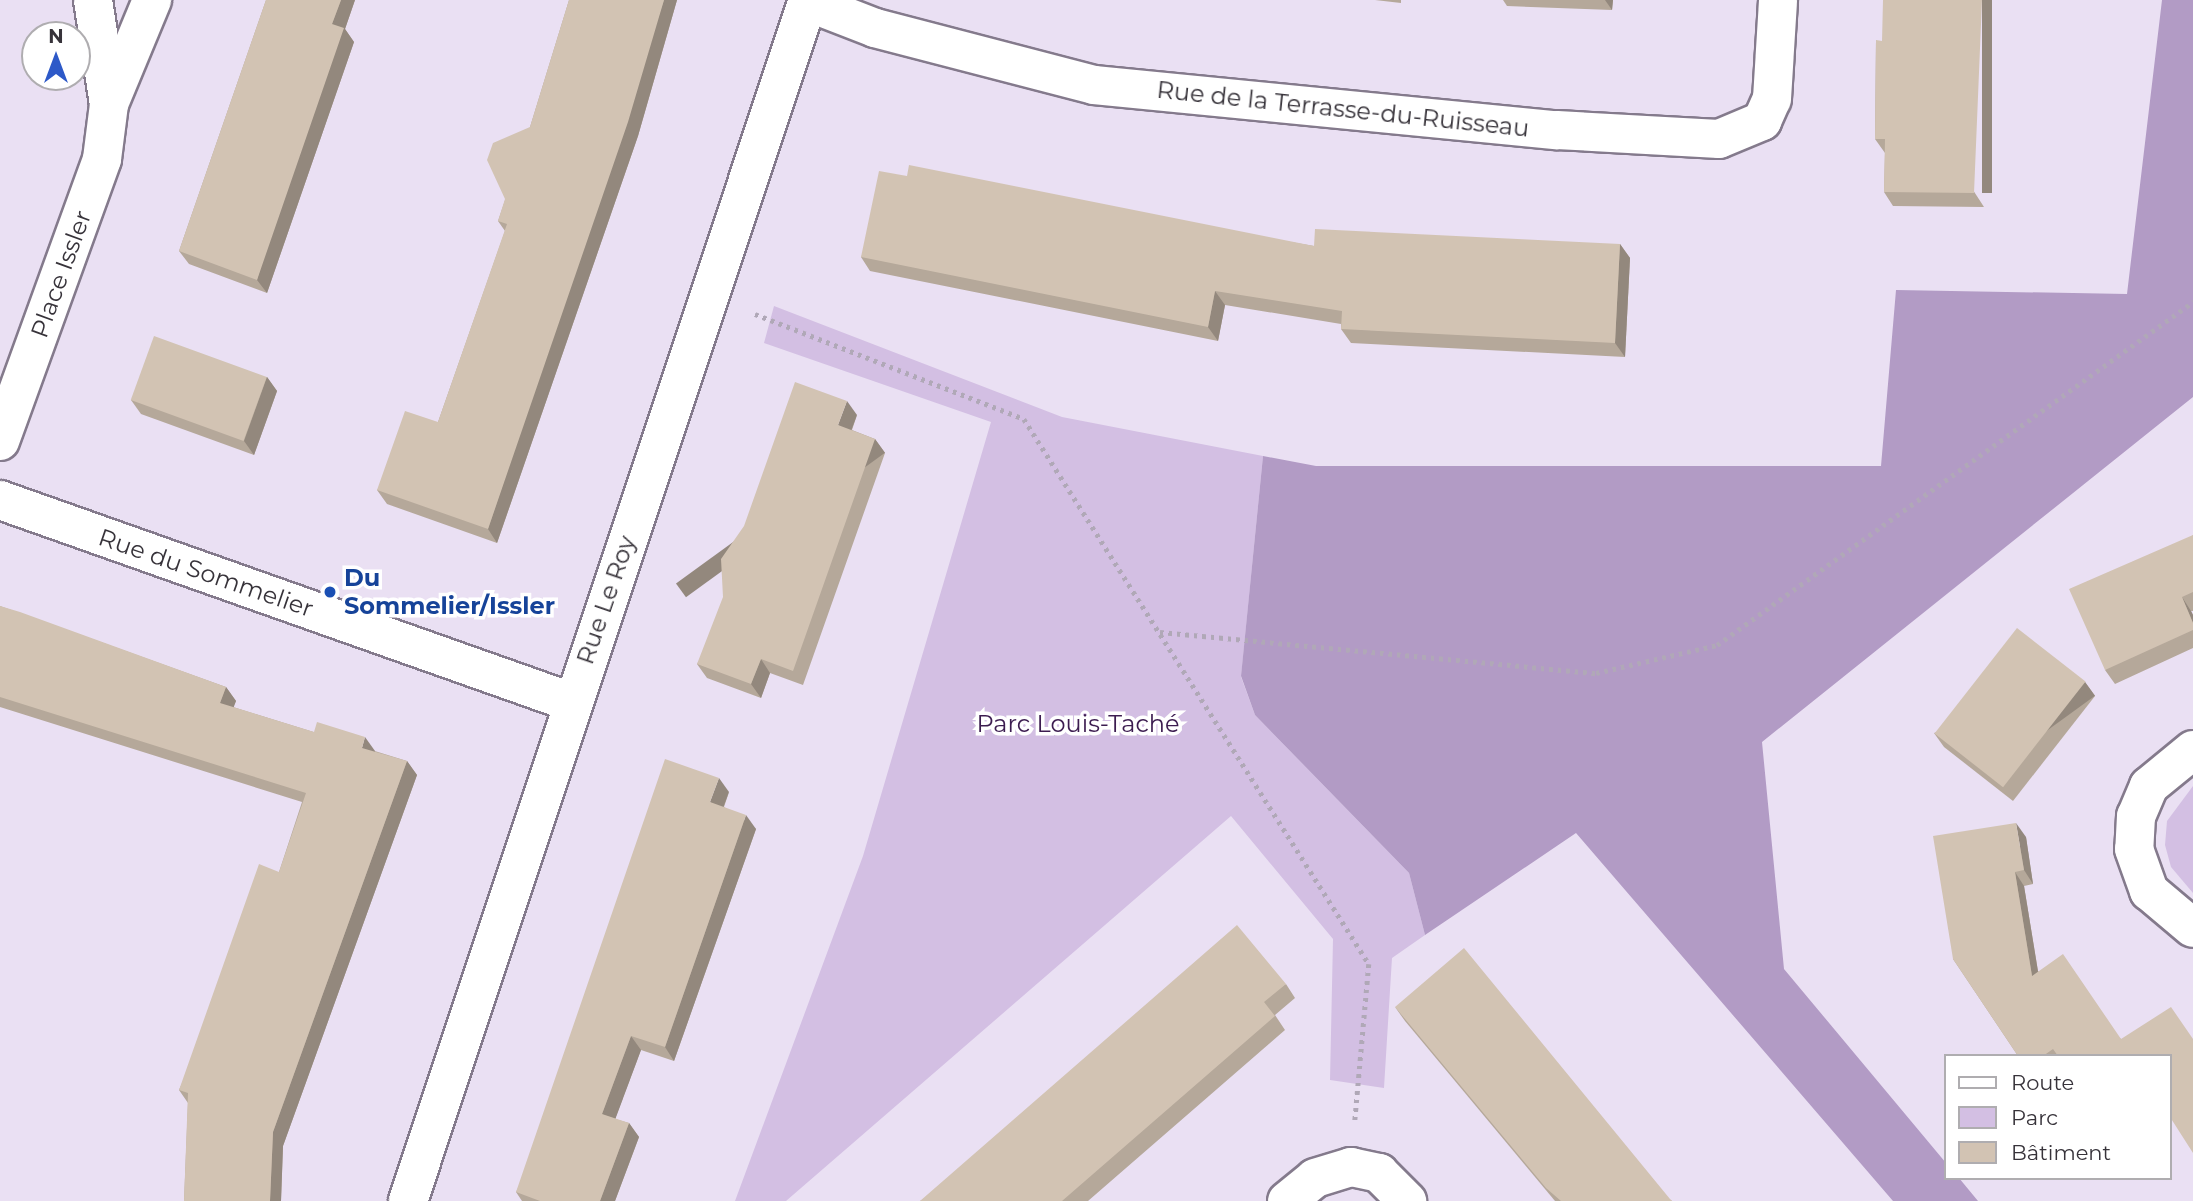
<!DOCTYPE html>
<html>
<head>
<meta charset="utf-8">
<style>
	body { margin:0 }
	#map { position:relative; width:2193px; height:1201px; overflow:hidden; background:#eae0f3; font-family:Montserrat,sans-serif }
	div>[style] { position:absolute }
	.green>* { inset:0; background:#d3bfe3 }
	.forest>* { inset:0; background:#b29bc5 }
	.path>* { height:4.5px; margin-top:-2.25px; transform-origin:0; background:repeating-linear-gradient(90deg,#b0a8b7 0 3.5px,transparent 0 8.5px) }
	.roads { filter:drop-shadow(2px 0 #847a8c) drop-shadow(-2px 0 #847a8c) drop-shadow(0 2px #847a8c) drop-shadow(0 -2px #847a8c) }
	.minor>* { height:38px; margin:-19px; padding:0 19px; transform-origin:19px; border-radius:19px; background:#fff }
	.wall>* { inset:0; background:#b5a89a }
	.shaded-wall>* { inset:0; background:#93887d; transform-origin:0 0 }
	.building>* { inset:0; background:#d2c3b3; transform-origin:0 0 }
	.dots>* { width:19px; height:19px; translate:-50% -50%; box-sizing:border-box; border:4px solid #fff; border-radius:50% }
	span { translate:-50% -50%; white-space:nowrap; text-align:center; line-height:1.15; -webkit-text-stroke:7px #fff; paint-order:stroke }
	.street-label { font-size:24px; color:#37333a }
	.transit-label { font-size:24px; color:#164399; font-weight:700 }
	.left { translate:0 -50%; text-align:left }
	.park-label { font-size:24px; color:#3c1c50 }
	.legend { position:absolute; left:1944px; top:1054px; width:228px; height:126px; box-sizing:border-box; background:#fff; border:2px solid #afadb0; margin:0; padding:9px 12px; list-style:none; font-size:21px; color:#37333a }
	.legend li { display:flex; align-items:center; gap:14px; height:35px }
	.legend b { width:35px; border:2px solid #afadb0 }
	.north { position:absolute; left:21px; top:21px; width:70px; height:70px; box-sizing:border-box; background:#fff; border:2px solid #afadb0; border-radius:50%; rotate:0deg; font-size:19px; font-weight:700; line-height:28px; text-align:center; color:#37333a }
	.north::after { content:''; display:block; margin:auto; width:24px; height:32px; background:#2d59c8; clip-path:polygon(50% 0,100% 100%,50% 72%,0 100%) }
</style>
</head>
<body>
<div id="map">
	<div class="green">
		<div style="clip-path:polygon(774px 306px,1062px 417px,1263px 456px,1241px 677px,1255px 715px,1409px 873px,1425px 935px,1392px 958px,1384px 1088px,1330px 1080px,1333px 939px,1231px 816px,786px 1201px,735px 1201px,863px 856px,991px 422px,764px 343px)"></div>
		<div style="clip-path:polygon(2193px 786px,2193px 893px,2171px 867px,2165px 845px,2167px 821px)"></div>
	</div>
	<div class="forest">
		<div style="clip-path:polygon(2162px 0,2193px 0,2193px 397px,1762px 742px,1784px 969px,1946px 1163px,1946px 1178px,1959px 1178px,1978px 1201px,1893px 1201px,1576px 833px,1425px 935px,1409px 873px,1255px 715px,1241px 676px,1263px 456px,1316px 466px,1881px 466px,1896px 290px,2127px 294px)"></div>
	</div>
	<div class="path">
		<div style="left:755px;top:314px;width:289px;rotate:21.3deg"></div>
		<div style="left:1024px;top:419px;width:645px;rotate:57.67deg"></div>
		<div style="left:1369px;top:964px;width:157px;rotate:95.1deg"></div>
		<div style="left:1160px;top:632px;width:438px;rotate:5.4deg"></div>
		<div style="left:1596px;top:673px;width:124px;rotate:-13deg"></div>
		<div style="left:1717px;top:645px;width:587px;rotate:-35.78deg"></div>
	</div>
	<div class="roads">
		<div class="minor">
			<div style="left:93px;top:0;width:105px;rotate:81.3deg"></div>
			<div style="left:808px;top:2px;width:72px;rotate:21.2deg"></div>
			<div style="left:875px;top:28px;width:226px;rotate:14.6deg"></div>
			<div style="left:1094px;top:85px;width:465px;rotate:5.6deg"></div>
			<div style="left:1557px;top:130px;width:162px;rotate:3.2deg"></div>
			<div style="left:1719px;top:139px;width:47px;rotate:-22.7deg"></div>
			<div style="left:1762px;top:121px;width:24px;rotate:-66deg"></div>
			<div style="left:1772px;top:99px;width:99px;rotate:-86.5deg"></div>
			<div style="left:0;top:441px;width:300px;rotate:-70.1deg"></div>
			<div style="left:102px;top:159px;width:55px;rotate:-82.7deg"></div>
			<div style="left:109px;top:104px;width:113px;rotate:-67.5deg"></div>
			<div style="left:0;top:500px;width:606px;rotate:19.48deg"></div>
			<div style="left:2193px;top:750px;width:57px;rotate:140.7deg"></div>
			<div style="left:2149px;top:786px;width:33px;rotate:113deg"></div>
			<div style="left:2136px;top:816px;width:33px;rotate:93deg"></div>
			<div style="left:2134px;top:849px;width:45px;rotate:70.3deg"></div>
			<div style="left:2149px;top:891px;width:57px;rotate:40.1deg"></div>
			<div style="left:408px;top:1201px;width:1266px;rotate:-71.58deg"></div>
			<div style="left:1287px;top:1201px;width:36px;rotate:-39deg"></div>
			<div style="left:1315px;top:1178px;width:38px;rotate:-17deg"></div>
			<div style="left:1351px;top:1167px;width:29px;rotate:12deg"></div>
			<div style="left:1379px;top:1173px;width:40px;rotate:45deg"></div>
		</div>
	</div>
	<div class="wall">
		<div style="clip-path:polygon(266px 0,355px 0,345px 29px,354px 42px,267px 293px,189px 264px,179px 251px)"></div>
		<div style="clip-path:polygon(569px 0,677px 0,638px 136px,497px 543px,387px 504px,377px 490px,438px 422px,505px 231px,498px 221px,530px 127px)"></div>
		<div style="clip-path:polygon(1375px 0,1401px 0,1401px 3px)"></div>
		<div style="clip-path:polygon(1503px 0,1613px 0,1612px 10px,1507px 6px)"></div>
		<div style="clip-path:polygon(1876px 40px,1984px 207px,1893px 206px,1884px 192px,1885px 153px,1875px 139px)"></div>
		<div style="clip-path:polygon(907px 176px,1314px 246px,1620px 244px,1630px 258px,1625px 357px,1351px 343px,1341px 329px,1341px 324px,1225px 305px,1218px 341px,870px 271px,861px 257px)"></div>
		<div style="clip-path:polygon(267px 377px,277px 391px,254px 455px,141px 414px,131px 400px)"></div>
		<div style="clip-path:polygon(857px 415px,852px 430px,875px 439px,885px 453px,803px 685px,770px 673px,761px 698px,707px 678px,697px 664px)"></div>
		<div style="clip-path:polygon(2193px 535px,2193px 611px,2191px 611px,2193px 615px,2193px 648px,2115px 684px,2105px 670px)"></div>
		<div style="clip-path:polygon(0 606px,226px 687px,236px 701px,233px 707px,407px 761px,417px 775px,283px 1146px,281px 1201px,184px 1201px,188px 1103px,179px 1090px,279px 872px,302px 802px,0 707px)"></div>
		<div style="clip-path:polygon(2085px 682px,2095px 696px,2013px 801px,1944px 747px,1934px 733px)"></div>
		<div style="clip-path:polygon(729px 792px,724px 807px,756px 829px,674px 1061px,641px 1050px,615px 1119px,629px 1123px,639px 1137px,615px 1201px,522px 1201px,516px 1192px)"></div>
		<div style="clip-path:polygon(2026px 837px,2033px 884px,2024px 886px,2038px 971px,2121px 1039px,2170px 1056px,2018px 1056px,1953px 959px)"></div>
		<div style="clip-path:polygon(1286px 984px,1295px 998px,1275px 1015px,1285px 1030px,1088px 1201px,920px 1201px)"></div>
		<div style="clip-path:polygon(1395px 1007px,1672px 1201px,1555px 1201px,1405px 1021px)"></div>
	</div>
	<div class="shaded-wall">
		<div style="clip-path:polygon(341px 0,355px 0,345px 29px,354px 42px,267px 293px,257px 280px,332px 24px)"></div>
		<div style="clip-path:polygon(664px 0,677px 0,638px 136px,497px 543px,488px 529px)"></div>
		<div style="clip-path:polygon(1605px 0,1613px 0,1612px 10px)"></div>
		<div style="left:1982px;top:0;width:10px;height:193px"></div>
		<div style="clip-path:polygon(1620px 244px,1630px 258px,1625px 357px,1615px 343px)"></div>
		<div style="clip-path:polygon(1215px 291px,1225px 305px,1218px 341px,1208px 327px)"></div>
		<div style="clip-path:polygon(267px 377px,277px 391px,254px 455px,244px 441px)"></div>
		<div style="clip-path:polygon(847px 401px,857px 415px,848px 439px,838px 425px)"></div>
		<div style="left:875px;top:439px;width:17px;height:246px;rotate:54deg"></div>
		<div style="clip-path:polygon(2182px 597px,2191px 611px,2193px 615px,2193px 623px)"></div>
		<div style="clip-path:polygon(761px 659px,770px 673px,761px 698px,751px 684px)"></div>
		<div style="left:2085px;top:682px;width:17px;height:133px;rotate:54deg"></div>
		<div style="clip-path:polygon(226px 687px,236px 701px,230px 717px,220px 703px)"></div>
		<div style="clip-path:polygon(365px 737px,375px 751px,372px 762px,362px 748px)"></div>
		<div style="clip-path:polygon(407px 761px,417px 775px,283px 1146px,281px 1201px,270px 1201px,273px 1132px)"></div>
		<div style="clip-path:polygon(719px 778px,729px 792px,720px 816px,710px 802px)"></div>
		<div style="clip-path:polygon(746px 815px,756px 829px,674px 1061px,665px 1047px)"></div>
		<div style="clip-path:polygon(2016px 823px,2026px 837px,2033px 884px,2024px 870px)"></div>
		<div style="clip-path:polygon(2015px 872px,2024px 886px,2041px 990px,2032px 976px)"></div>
		<div style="clip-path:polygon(631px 1036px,641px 1050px,612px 1128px,602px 1114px)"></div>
		<div style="clip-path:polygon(629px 1123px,639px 1137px,615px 1201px,600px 1201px)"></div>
	</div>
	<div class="building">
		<div style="clip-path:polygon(266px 0,341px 0,332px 24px,344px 28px,257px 280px,179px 251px)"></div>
		<div style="clip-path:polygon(569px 0,664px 0,628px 122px,488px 529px,377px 490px,405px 411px,438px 422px,507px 224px,498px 221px,505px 199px,487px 160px,493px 143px,530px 127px)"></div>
		<div style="clip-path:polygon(1883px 0,1982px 0,1974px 193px,1884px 192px,1885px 139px,1875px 139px,1876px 40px,1882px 41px)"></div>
		<div style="clip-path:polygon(909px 165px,1314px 246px,1315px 229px,1620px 244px,1615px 343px,1341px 329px,1342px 311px,1215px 291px,1208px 327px,861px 257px,879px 171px,907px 176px)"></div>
		<div style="left:154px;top:336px;width:120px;height:68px;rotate:20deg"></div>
		<div style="clip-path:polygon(795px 382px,847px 401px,838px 425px,875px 439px,793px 671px,761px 659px,751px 684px,697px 664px,723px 597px,721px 559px,744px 526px)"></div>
		<div style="clip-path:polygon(2193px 535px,2193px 592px,2182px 597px,2193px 623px,2193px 630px,2105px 670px,2069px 589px)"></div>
		<div style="clip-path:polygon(0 606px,20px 612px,226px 687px,220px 703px,314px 732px,317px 722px,365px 737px,362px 748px,407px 761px,273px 1132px,270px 1201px,184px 1201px,188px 1093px,179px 1090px,259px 864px,279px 872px,306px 793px,0 697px)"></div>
		<div style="left:2017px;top:628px;width:87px;height:134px;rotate:38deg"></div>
		<div style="clip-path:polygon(665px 759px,719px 778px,710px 802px,746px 815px,665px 1047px,631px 1036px,602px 1114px,629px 1123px,600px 1201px,540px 1201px,516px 1192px)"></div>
		<div style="clip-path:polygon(2016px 823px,2024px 870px,2015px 872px,2032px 976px,2063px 954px,2121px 1039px,2171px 1007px,2193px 1039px,2193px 1153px,2170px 1117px,2170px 1056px,2058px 1056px,2053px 1049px,2043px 1056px,2018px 1056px,1953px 959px,1933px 836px)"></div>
		<div style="clip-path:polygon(1237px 925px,1286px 984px,1264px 1002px,1275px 1016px,1062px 1201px,920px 1201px)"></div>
		<div style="clip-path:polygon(1464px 948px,1670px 1199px,1672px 1201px,1561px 1201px,1546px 1188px,1395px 1007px)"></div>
	</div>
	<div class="dots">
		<div style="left:330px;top:592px;background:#1a4fb4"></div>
	</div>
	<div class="street-label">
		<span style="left:1343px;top:109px;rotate:6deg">Rue de la Terrasse-du-Ruisseau</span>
		<span style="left:61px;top:274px;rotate:-70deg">Place Issler</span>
		<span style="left:206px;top:573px;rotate:19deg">Rue du Sommelier</span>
		<span style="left:606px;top:600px;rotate:-71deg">Rue Le Roy</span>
	</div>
	<div class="transit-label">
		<span class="left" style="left:344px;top:592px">Du<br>Sommelier/Issler</span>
	</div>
	<div class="park-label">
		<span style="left:1078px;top:724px">Parc Louis-Taché</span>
	</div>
	<ul class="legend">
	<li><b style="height:9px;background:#fff"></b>Route</li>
	<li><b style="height:19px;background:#d3bfe3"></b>Parc</li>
	<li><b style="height:19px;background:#d2c3b3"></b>Bâtiment</li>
	</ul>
	<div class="north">N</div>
</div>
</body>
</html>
